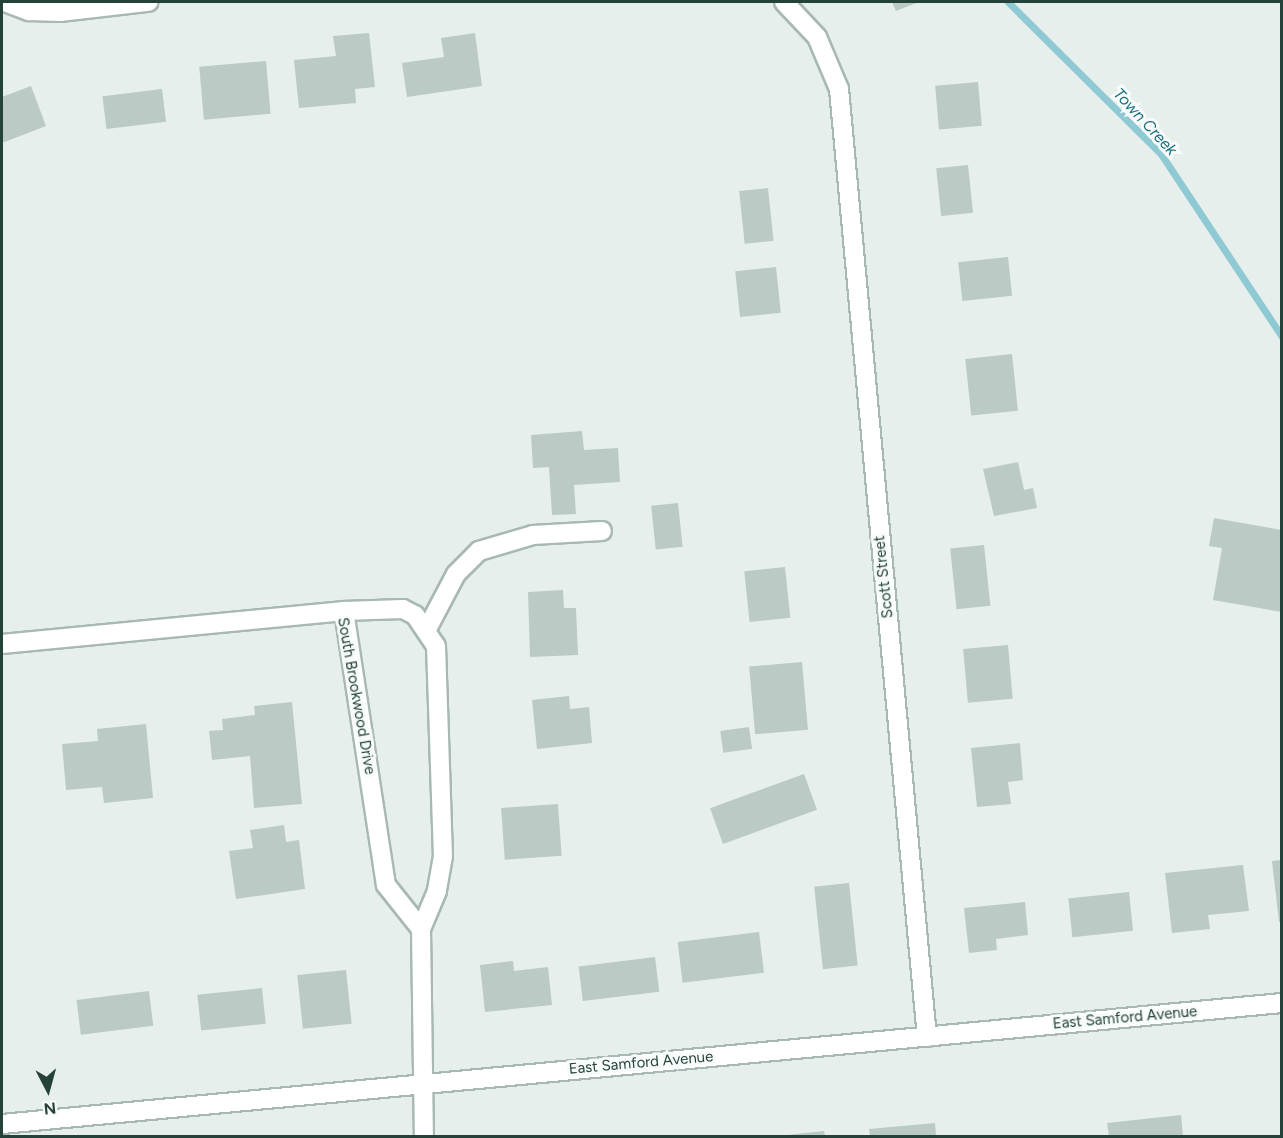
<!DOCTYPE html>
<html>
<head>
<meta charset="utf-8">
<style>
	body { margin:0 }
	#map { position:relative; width:1283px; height:1138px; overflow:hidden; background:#e6efeb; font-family:Figtree,sans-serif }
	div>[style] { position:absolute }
	.stream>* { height:7px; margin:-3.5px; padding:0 3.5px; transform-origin:3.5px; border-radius:3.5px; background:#8ec9d4 }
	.building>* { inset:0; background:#bbcac4; transform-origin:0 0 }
	.roads { filter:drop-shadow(2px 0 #a8b8b2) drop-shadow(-2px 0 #a8b8b2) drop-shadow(0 2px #a8b8b2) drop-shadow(0 -2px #a8b8b2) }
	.minor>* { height:18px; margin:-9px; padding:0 9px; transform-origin:9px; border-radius:9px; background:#fff }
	span { translate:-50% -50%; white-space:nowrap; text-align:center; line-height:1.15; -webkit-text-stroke:6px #f7fbf9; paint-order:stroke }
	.street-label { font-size:15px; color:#24423a }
	.water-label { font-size:16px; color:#1c6f80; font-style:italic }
	.frame { position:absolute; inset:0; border:3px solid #24423a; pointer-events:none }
	.north { position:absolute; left:18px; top:1060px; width:60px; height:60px; -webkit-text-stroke:4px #f7fbf9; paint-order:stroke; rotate:174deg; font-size:16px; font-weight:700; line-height:24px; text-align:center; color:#24423a }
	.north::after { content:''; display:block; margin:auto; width:21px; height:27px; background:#24423a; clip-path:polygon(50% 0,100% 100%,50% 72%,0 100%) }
</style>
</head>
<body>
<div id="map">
	<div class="stream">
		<div style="left:1008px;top:2px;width:216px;rotate:44.8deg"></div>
		<div style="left:1161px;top:154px;width:219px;rotate:56.5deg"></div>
	</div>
	<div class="building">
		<div style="clip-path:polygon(892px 2px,919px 2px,896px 11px)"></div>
		<div style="clip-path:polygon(369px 33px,375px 87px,355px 89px,356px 103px,299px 108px,294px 60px,336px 56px,333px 36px)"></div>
		<div style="clip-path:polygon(475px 33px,482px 86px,407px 97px,402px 63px,444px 57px,441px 38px)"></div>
		<div style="left:266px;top:61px;width:53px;height:67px;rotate:85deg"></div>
		<div style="left:978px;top:82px;width:44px;height:43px;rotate:85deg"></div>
		<div style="clip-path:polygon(31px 86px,46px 126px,2px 143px,2px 97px)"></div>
		<div style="left:162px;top:89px;width:33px;height:60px;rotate:83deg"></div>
		<div style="left:968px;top:165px;width:48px;height:32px;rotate:84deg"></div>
		<div style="left:768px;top:188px;width:53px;height:29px;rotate:84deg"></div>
		<div style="left:1008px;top:257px;width:39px;height:50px;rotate:84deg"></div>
		<div style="left:776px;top:267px;width:46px;height:41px;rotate:84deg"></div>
		<div style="left:1012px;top:354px;width:57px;height:47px;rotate:84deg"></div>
		<div style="clip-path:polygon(582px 431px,584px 450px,618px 448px,620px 482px,574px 485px,576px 514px,552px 515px,549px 467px,533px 468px,531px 435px)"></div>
		<div style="clip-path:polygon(1018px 462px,1024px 490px,1033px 488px,1037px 508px,994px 516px,983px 469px)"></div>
		<div style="left:678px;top:503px;width:44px;height:27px;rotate:84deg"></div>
		<div style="clip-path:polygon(1214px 518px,1282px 530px,1282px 612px,1213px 600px,1222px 548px,1209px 546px)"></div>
		<div style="left:984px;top:545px;width:61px;height:34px;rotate:84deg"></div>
		<div style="left:785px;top:567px;width:51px;height:41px;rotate:84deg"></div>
		<div style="clip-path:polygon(563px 590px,564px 608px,576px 608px,578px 655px,530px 657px,528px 592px)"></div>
		<div style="left:1008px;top:645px;width:54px;height:45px;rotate:85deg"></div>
		<div style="left:802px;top:662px;width:68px;height:53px;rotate:85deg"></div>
		<div style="clip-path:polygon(569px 696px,570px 709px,589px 707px,592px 743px,537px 749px,532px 700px)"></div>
		<div style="clip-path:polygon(292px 702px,302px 804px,254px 808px,250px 756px,212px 760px,209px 731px,223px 730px,222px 719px,255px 715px,254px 706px)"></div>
		<div style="clip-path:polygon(146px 724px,153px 798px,104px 803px,102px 787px,66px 790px,62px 744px,98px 741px,97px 729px)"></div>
		<div style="left:749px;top:727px;width:22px;height:29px;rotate:82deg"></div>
		<div style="clip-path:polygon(1020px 743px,1023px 780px,1008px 782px,1011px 804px,977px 807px,971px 748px)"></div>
		<div style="left:804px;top:774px;width:38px;height:100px;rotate:70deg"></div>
		<div style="left:558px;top:804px;width:52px;height:57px;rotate:86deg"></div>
		<div style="clip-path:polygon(284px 825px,286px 842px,299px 840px,305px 889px,236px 899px,229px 851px,253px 848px,250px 830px)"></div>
		<div style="clip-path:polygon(1282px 860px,1282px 922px,1279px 922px,1272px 861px)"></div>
		<div style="clip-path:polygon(1243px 865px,1249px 911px,1208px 915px,1210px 929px,1172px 933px,1165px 873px)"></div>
		<div style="left:849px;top:883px;width:83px;height:35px;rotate:84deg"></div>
		<div style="left:1129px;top:892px;width:39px;height:61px;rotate:84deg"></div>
		<div style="clip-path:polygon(1025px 902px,1028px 935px,996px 939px,997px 950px,969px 953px,964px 908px)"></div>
		<div style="left:759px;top:932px;width:41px;height:82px;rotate:83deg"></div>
		<div style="left:655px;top:957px;width:35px;height:77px;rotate:83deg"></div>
		<div style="clip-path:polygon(513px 961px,514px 971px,548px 967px,552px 1005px,485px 1012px,480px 965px)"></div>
		<div style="left:346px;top:970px;width:54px;height:49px;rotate:84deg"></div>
		<div style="left:262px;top:988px;width:36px;height:65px;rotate:84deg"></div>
		<div style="left:149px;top:991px;width:35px;height:73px;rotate:83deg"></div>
		<div style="clip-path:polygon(1181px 1115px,1183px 1136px,1109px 1136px,1107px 1123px)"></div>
		<div style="clip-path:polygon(935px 1123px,936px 1136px,870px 1136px,869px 1129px)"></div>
		<div style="clip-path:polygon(824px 1131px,825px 1136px,787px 1136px,787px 1135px)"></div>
	</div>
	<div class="roads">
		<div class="minor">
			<div style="left:5px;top:2px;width:26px;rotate:21deg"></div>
			<div style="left:29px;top:11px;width:31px;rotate:2deg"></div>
			<div style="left:60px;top:12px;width:89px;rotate:-6.5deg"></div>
			<div style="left:784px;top:2px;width:48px;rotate:46.7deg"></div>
			<div style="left:817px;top:37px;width:56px;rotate:67.1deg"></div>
			<div style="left:839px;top:89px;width:952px;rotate:84.7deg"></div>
			<div style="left:344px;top:611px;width:277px;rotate:81.3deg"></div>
			<div style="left:386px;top:885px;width:56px;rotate:51.5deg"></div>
			<div style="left:427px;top:629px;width:62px;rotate:-62.2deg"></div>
			<div style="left:456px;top:574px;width:33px;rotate:-45deg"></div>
			<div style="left:479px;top:551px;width:56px;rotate:-16.5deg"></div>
			<div style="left:533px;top:535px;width:69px;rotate:-3.3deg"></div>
			<div style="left:2px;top:644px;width:344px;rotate:-5.5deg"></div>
			<div style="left:344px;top:611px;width:59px;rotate:-1.9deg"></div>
			<div style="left:403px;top:609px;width:13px;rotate:27deg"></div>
			<div style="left:415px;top:615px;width:37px;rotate:56deg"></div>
			<div style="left:436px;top:646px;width:210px;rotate:88.1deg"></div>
			<div style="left:443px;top:856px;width:36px;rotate:100deg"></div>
			<div style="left:437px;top:891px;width:41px;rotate:112.8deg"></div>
			<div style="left:421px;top:929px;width:207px;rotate:89.2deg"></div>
			<div style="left:2px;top:1124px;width:1286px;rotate:-5.4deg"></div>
		</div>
	</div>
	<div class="street-label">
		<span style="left:884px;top:577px;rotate:-96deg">Scott Street</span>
		<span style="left:356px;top:696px;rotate:80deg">South Brookwood Drive</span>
		<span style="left:1125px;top:1018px;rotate:-5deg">East Samford Avenue</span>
		<span style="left:641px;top:1063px;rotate:-5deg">East Samford Avenue</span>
	</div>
	<div class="water-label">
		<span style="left:1145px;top:122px;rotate:47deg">Town Creek</span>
	</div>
	<div class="frame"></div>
	<div class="north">N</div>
</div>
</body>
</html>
